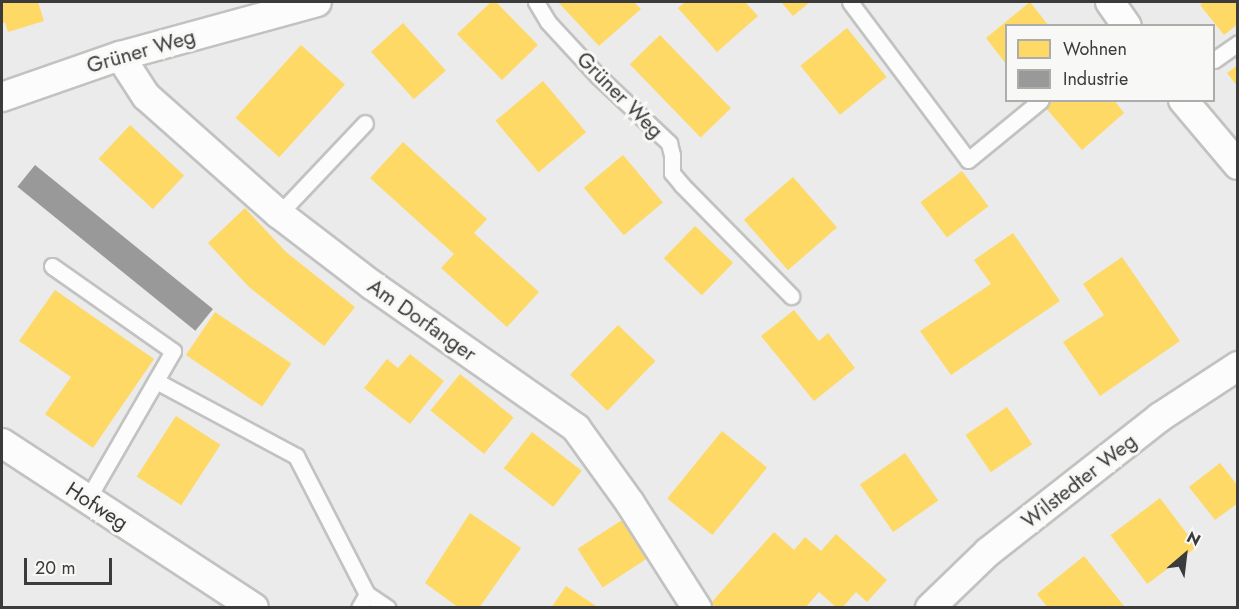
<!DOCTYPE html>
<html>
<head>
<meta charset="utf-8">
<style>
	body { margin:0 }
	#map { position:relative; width:1239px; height:609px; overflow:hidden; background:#eaebea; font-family:Jost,sans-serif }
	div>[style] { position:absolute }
	.homes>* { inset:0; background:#ffd966; transform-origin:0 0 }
	.industry>* { inset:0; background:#999; transform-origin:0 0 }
	.roads { filter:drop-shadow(2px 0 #c2c2c1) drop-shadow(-2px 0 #c2c2c1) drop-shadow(0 2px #c2c2c1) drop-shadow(0 -2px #c2c2c1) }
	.service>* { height:15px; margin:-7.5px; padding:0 7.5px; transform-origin:7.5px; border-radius:7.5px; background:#fcfcfc }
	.minor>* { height:28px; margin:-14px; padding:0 14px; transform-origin:14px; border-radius:14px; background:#fcfcfc }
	span { translate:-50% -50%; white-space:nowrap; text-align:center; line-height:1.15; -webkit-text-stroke:6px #f8f9f6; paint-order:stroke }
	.street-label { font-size:21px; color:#3a3b3a }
	.frame { position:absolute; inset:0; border:3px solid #3a3b3a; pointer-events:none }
	.legend { position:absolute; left:1005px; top:24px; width:210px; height:78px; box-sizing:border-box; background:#f8f9f6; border:2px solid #acadab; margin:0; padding:8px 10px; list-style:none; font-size:18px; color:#3a3b3a }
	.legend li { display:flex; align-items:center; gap:12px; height:30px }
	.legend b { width:30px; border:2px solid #acadab }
	.north { position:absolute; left:1155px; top:525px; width:60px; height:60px; -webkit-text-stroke:4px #f8f9f6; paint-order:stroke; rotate:28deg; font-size:16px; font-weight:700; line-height:24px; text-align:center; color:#3a3b3a }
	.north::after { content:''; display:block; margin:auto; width:21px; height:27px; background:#3a3b3a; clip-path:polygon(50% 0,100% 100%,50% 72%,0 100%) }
	.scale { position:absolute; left:24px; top:558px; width:88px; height:27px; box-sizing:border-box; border:3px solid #3a3b3a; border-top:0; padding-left:8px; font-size:18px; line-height:21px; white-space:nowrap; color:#3a3b3a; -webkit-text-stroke:4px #f8f9f6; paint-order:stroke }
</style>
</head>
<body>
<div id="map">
	<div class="homes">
		<div style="clip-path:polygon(2px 2px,38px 2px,44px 21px,8px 32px,5px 22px,2px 24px)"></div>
		<div style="clip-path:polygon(491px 2px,496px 2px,538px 45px,502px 80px,457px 34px)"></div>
		<div style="clip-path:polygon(558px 2px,634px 2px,641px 9px,599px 46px)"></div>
		<div style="clip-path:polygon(685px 2px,745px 2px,758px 16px,717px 52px,678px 8px)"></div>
		<div style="clip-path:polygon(781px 2px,810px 2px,793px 16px)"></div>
		<div style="clip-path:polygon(1030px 2px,1049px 26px,1006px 26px,1006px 64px,986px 38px)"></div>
		<div style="clip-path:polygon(1204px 2px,1238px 2px,1238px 24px,1224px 35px,1200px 5px)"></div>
		<div style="left:403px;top:23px;width:64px;height:43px;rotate:48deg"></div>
		<div style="left:847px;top:28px;width:63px;height:60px;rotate:51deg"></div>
		<div style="left:660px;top:35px;width:102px;height:42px;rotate:46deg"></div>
		<div style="left:301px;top:45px;width:59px;height:98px;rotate:42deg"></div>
		<div style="clip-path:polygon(1238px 65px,1238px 87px,1227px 73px)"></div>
		<div style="left:543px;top:81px;width:67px;height:62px;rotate:50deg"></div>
		<div style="clip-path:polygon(1053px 100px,1114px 100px,1124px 113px,1082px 150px,1045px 107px)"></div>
		<div style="left:130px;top:125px;width:74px;height:46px;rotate:43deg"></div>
		<div style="clip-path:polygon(403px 142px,487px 219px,474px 233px,539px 292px,507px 327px,441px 268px,454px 254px,370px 178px)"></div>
		<div style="left:623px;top:155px;width:62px;height:51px;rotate:50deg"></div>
		<div style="left:962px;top:171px;width:44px;height:52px;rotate:53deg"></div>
		<div style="left:793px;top:177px;width:67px;height:65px;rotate:49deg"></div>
		<div style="clip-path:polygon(245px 208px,286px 252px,355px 307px,324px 346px,249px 287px,208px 243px)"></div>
		<div style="left:695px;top:226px;width:53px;height:45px;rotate:44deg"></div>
		<div style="clip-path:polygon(1013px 233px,1060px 301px,951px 375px,920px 331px,991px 284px,974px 260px)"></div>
		<div style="clip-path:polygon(1122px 257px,1180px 341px,1100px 396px,1063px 342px,1104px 315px,1083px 284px)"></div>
		<div style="clip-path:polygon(55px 290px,154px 359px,93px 448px,45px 414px,71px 377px,19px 341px)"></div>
		<div style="clip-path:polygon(794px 310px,819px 341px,828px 333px,855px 368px,814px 401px,761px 336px)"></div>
		<div style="left:215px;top:312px;width:92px;height:52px;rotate:34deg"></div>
		<div style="left:618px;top:325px;width:52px;height:69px;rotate:44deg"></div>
		<div style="clip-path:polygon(410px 354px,444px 381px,410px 424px,364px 388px,387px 359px,398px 368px)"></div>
		<div style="left:460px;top:374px;width:69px;height:47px;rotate:39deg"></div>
		<div style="left:1007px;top:407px;width:45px;height:50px;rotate:56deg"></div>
		<div style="left:176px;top:416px;width:53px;height:72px;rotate:33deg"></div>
		<div style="left:722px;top:431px;width:58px;height:87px;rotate:39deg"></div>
		<div style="left:532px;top:432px;width:63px;height:46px;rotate:38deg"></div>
		<div style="left:905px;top:453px;width:58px;height:55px;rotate:55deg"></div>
		<div style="clip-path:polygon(1220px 463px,1238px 486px,1238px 503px,1215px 520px,1189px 487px)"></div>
		<div style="left:1160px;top:498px;width:61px;height:62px;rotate:53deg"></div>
		<div style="clip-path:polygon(470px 513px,521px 548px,479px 608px,459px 608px,425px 583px)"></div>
		<div style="left:622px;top:520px;width:46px;height:53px;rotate:57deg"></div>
		<div style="clip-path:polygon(774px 532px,794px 550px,805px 537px,821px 551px,836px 534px,887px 580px,867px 602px,856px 592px,842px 608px,837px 608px,819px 592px,805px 608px,717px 608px,711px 603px)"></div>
		<div style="clip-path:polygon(1084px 556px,1124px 606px,1122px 608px,1048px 608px,1037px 594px)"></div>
		<div style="clip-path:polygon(566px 586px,599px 608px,551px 608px)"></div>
	</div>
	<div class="industry">
		<div style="left:35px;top:165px;width:229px;height:28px;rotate:39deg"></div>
	</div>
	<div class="roads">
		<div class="service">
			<div style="left:536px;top:2px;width:23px;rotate:59deg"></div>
			<div style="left:548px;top:22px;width:74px;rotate:47.2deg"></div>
			<div style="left:598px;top:76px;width:98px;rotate:43.3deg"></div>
			<div style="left:669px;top:143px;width:12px;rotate:76deg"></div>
			<div style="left:672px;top:155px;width:18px;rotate:90deg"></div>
			<div style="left:672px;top:173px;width:16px;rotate:50deg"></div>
			<div style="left:682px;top:185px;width:156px;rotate:45.5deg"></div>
			<div style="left:850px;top:2px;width:197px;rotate:53.2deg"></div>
			<div style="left:968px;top:160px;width:94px;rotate:-39.4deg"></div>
			<div style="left:1214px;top:60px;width:29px;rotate:-35deg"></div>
			<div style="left:279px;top:214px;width:125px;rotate:-46.6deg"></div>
			<div style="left:52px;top:266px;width:148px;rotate:35.1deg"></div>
			<div style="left:173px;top:351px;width:172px;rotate:120deg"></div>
			<div style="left:156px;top:381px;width:159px;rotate:28.2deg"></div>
			<div style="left:296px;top:456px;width:155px;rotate:62.8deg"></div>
			<div style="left:359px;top:608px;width:16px;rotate:-60deg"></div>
			<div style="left:367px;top:594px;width:25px;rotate:34deg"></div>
		</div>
		<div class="minor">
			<div style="left:1110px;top:2px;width:29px;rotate:55deg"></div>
			<div style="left:120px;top:56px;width:48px;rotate:57deg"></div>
			<div style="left:146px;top:96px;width:178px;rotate:41.6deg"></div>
			<div style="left:279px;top:214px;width:117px;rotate:37.4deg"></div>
			<div style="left:372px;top:285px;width:249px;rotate:35deg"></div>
			<div style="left:576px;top:428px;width:92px;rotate:54.2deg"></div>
			<div style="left:630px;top:503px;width:125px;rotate:57.5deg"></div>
			<div style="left:2px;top:97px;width:125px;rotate:-19.2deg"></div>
			<div style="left:120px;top:56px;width:204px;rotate:-15.3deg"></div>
			<div style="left:1183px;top:100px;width:85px;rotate:49.8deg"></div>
			<div style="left:2px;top:443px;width:301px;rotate:33.2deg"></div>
			<div style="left:930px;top:608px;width:81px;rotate:-44deg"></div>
			<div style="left:988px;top:552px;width:219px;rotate:-38.1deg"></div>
			<div style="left:1160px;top:417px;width:93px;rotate:-33.2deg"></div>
		</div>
	</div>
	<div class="street-label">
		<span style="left:141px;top:51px;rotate:-16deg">Grüner Weg</span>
		<span style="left:620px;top:95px;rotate:45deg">Grüner Weg</span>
		<span style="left:422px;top:320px;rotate:35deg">Am Dorfanger</span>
		<span style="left:1079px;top:481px;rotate:-38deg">Wilstedter Weg</span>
		<span style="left:97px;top:506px;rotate:33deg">Hofweg</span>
	</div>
	<div class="frame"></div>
	<ul class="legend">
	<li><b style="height:16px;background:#ffd966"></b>Wohnen</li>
	<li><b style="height:16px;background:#999"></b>Industrie</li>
	</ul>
	<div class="north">N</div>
	<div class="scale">20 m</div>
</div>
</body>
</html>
